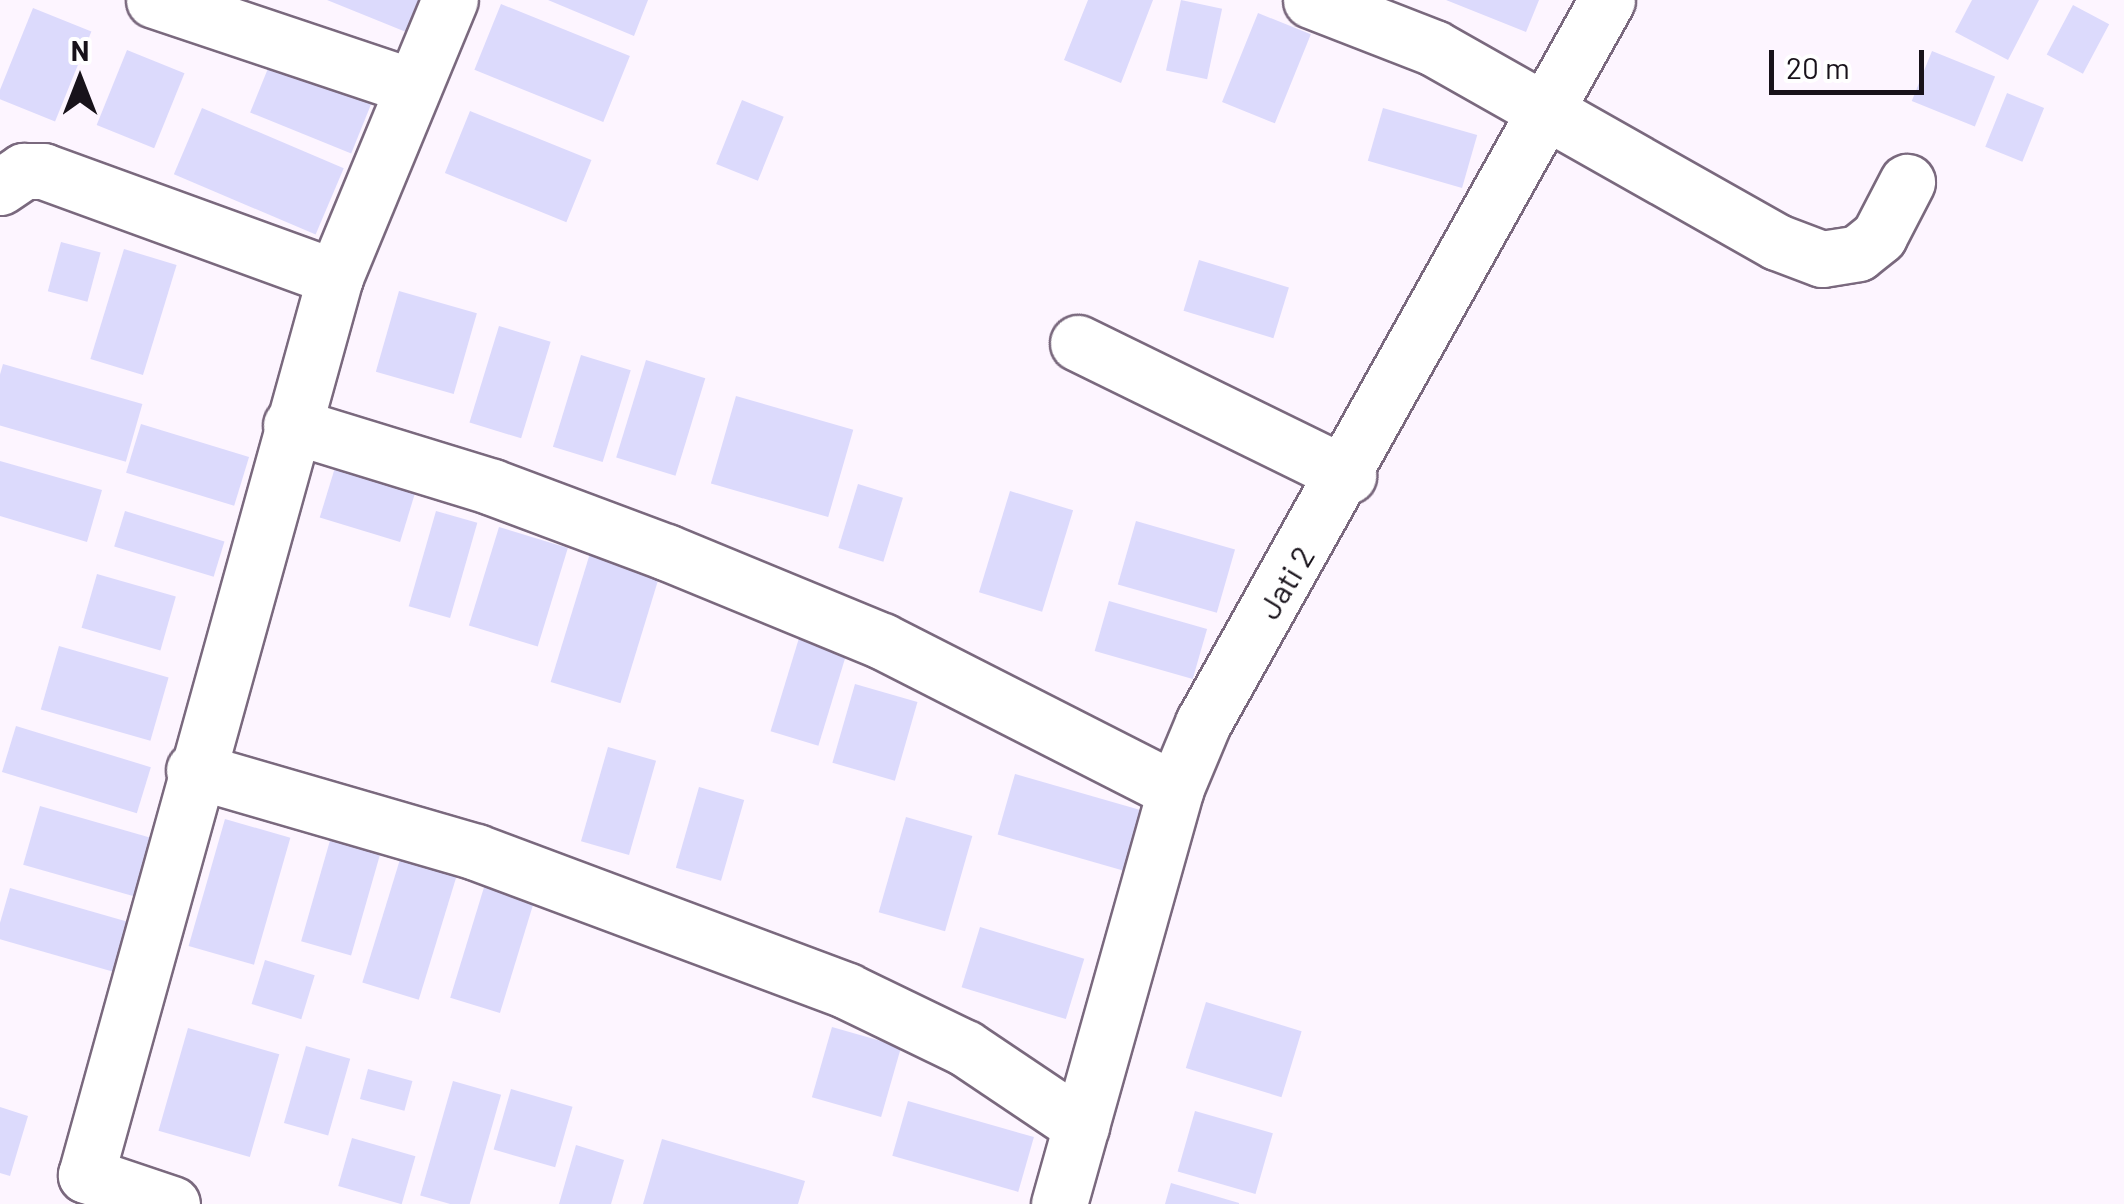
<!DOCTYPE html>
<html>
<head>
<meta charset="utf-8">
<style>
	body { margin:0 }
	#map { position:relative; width:2124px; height:1204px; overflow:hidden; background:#fdf5ff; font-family:Barlow,sans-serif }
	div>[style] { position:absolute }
	.building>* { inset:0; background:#dcdafc; transform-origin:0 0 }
	.roads { filter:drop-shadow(2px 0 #7a697e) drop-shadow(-2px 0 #7a697e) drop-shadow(0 2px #7a697e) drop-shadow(0 -2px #7a697e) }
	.minor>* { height:55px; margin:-27.5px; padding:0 27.5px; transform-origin:27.5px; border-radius:27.5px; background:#fff }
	span { translate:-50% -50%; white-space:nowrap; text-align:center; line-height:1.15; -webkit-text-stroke:10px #fff; paint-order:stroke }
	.street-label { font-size:32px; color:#18121a }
	.north { position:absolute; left:30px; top:30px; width:100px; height:100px; -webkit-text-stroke:8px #fff; paint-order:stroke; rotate:0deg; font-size:28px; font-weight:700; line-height:40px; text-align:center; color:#18121a }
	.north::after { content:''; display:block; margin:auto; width:35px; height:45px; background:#18121a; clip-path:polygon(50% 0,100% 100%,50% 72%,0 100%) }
	.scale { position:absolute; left:1769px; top:50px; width:155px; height:45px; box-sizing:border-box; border:5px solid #18121a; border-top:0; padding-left:12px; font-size:30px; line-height:35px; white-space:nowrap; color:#18121a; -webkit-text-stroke:8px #fff; paint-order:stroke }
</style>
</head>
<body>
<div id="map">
	<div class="building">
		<div style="clip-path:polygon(327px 0,425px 0,411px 34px)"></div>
		<div style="clip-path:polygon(548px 0,648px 0,634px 36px)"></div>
		<div style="clip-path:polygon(1088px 0,1153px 0,1121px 83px,1064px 60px)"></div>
		<div style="left:1181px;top:0;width:42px;height:72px;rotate:12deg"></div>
		<div style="clip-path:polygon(1446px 0,1539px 0,1526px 32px)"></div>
		<div style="clip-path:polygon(1972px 0,2039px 0,2008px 60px,1955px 32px)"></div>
		<div style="left:501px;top:4px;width:139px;height:71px;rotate:22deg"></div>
		<div style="left:2073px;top:5px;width:41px;height:56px;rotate:28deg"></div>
		<div style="left:33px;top:8px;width:63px;height:97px;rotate:22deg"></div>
		<div style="left:1258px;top:13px;width:57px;height:96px;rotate:22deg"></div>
		<div style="left:127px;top:50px;width:62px;height:81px;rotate:22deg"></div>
		<div style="left:1932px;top:51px;width:68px;height:54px;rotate:22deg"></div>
		<div style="left:273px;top:56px;width:109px;height:61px;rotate:22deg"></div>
		<div style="left:2007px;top:93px;width:40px;height:58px;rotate:22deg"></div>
		<div style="left:742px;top:100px;width:45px;height:69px;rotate:22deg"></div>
		<div style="left:202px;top:108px;width:154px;height:72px;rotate:23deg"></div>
		<div style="left:1383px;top:108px;width:98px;height:55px;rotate:16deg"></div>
		<div style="left:470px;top:111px;width:131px;height:67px;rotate:22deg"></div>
		<div style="left:61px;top:242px;width:41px;height:51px;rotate:15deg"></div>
		<div style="left:124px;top:249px;width:55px;height:115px;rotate:17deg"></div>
		<div style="left:1199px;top:260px;width:94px;height:53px;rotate:17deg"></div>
		<div style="left:399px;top:291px;width:81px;height:84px;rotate:16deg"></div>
		<div style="left:499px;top:326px;width:54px;height:101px;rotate:17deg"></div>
		<div style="left:581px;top:355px;width:52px;height:96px;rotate:17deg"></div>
		<div style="left:646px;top:360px;width:62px;height:102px;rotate:17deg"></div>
		<div style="left:3px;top:364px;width:145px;height:60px;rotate:16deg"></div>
		<div style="left:736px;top:396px;width:122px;height:91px;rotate:16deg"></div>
		<div style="left:141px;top:424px;width:113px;height:51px;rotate:17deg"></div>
		<div style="clip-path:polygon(0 461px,102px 490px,87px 542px,0 516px)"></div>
		<div style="left:337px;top:461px;width:84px;height:59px;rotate:17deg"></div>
		<div style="left:858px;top:484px;width:47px;height:67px;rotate:17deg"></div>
		<div style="left:1010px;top:491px;width:66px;height:106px;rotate:17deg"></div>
		<div style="left:125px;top:511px;width:104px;height:37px;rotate:17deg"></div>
		<div style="left:436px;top:511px;width:43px;height:99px;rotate:16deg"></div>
		<div style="left:1136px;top:521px;width:103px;height:66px;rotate:16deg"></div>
		<div style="left:499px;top:527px;width:72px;height:103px;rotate:17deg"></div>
		<div style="left:591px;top:550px;width:73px;height:138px;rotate:17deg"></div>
		<div style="left:97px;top:574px;width:82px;height:56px;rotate:16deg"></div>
		<div style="left:1109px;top:601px;width:102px;height:52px;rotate:16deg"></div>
		<div style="left:803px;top:625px;width:50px;height:111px;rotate:17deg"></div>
		<div style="left:59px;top:646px;width:114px;height:66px;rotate:16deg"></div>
		<div style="left:855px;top:684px;width:65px;height:82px;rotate:16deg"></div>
		<div style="left:16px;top:726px;width:141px;height:48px;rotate:17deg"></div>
		<div style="left:608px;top:747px;width:50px;height:98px;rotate:16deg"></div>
		<div style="left:1015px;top:774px;width:134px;height:63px;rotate:16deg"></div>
		<div style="left:699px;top:787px;width:47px;height:84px;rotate:16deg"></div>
		<div style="left:40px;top:806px;width:116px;height:61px;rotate:16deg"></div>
		<div style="left:906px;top:817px;width:69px;height:99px;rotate:16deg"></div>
		<div style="left:225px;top:819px;width:68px;height:132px;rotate:16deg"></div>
		<div style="left:335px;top:823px;width:52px;height:123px;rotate:16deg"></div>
		<div style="left:405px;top:843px;width:59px;height:146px;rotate:17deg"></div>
		<div style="left:485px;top:884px;width:52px;height:119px;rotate:17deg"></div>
		<div style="left:10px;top:888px;width:135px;height:52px;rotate:16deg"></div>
		<div style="left:980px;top:927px;width:109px;height:63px;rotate:17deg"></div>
		<div style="left:265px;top:960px;width:52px;height:46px;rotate:17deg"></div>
		<div style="left:1206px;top:1002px;width:100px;height:69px;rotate:17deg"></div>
		<div style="left:832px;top:1027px;width:72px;height:73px;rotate:16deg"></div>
		<div style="left:188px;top:1028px;width:95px;height:107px;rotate:16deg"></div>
		<div style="left:306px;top:1046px;width:46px;height:80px;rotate:16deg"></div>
		<div style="left:368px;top:1069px;width:46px;height:31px;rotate:15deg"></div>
		<div style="left:453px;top:1081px;width:50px;height:119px;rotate:16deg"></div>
		<div style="left:511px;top:1089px;width:64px;height:63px;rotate:16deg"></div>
		<div style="left:908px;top:1101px;width:131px;height:57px;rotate:16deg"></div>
		<div style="clip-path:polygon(0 1107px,28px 1116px,10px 1176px,0 1173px)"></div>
		<div style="left:1195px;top:1111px;width:81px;height:63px;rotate:16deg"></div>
		<div style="left:352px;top:1138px;width:66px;height:50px;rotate:16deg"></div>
		<div style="clip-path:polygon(662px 1139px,805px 1181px,798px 1204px,643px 1204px)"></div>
		<div style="clip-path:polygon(576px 1145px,624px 1160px,611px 1204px,559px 1204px)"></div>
		<div style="clip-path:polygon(1171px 1183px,1239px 1203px,1239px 1204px,1165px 1204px)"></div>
	</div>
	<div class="roads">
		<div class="minor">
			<div style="left:154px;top:0;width:271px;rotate:18.5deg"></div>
			<div style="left:1311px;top:0;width:132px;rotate:21.3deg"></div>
			<div style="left:1434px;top:48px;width:394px;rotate:29.5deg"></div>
			<div style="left:1777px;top:242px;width:48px;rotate:20.7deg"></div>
			<div style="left:1822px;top:259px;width:36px;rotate:-9deg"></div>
			<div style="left:1858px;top:253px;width:27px;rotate:-39deg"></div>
			<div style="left:1879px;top:236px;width:61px;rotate:-62.6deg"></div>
			<div style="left:0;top:187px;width:29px;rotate:-34deg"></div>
			<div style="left:24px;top:171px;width:19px"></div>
			<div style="left:43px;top:171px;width:311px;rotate:20deg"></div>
			<div style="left:1078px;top:343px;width:301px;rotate:26.1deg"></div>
			<div style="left:291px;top:425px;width:210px;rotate:17.1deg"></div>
			<div style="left:492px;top:487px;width:186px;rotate:20.5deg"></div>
			<div style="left:666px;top:552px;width:234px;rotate:22.4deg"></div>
			<div style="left:882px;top:641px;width:329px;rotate:27deg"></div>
			<div style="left:194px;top:770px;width:294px;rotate:16.2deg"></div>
			<div style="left:476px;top:852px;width:396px;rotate:20.5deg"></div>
			<div style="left:847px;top:991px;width:131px;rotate:25.8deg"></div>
			<div style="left:965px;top:1048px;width:140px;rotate:33.9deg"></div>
			<div style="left:172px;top:1204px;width:91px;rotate:-161.4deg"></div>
			<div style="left:86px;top:1175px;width:932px;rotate:-74.5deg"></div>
			<div style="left:335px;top:277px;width:300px;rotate:-67.5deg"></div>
			<div style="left:1059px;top:1204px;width:430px;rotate:-74.3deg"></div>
			<div style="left:1175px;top:790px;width:73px;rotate:-67.3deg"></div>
			<div style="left:1203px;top:723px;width:828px;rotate:-60.8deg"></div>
		</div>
	</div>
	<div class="street-label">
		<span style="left:1285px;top:582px;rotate:-59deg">Jati 2</span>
	</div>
	<div class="north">N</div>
	<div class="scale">20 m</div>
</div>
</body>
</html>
